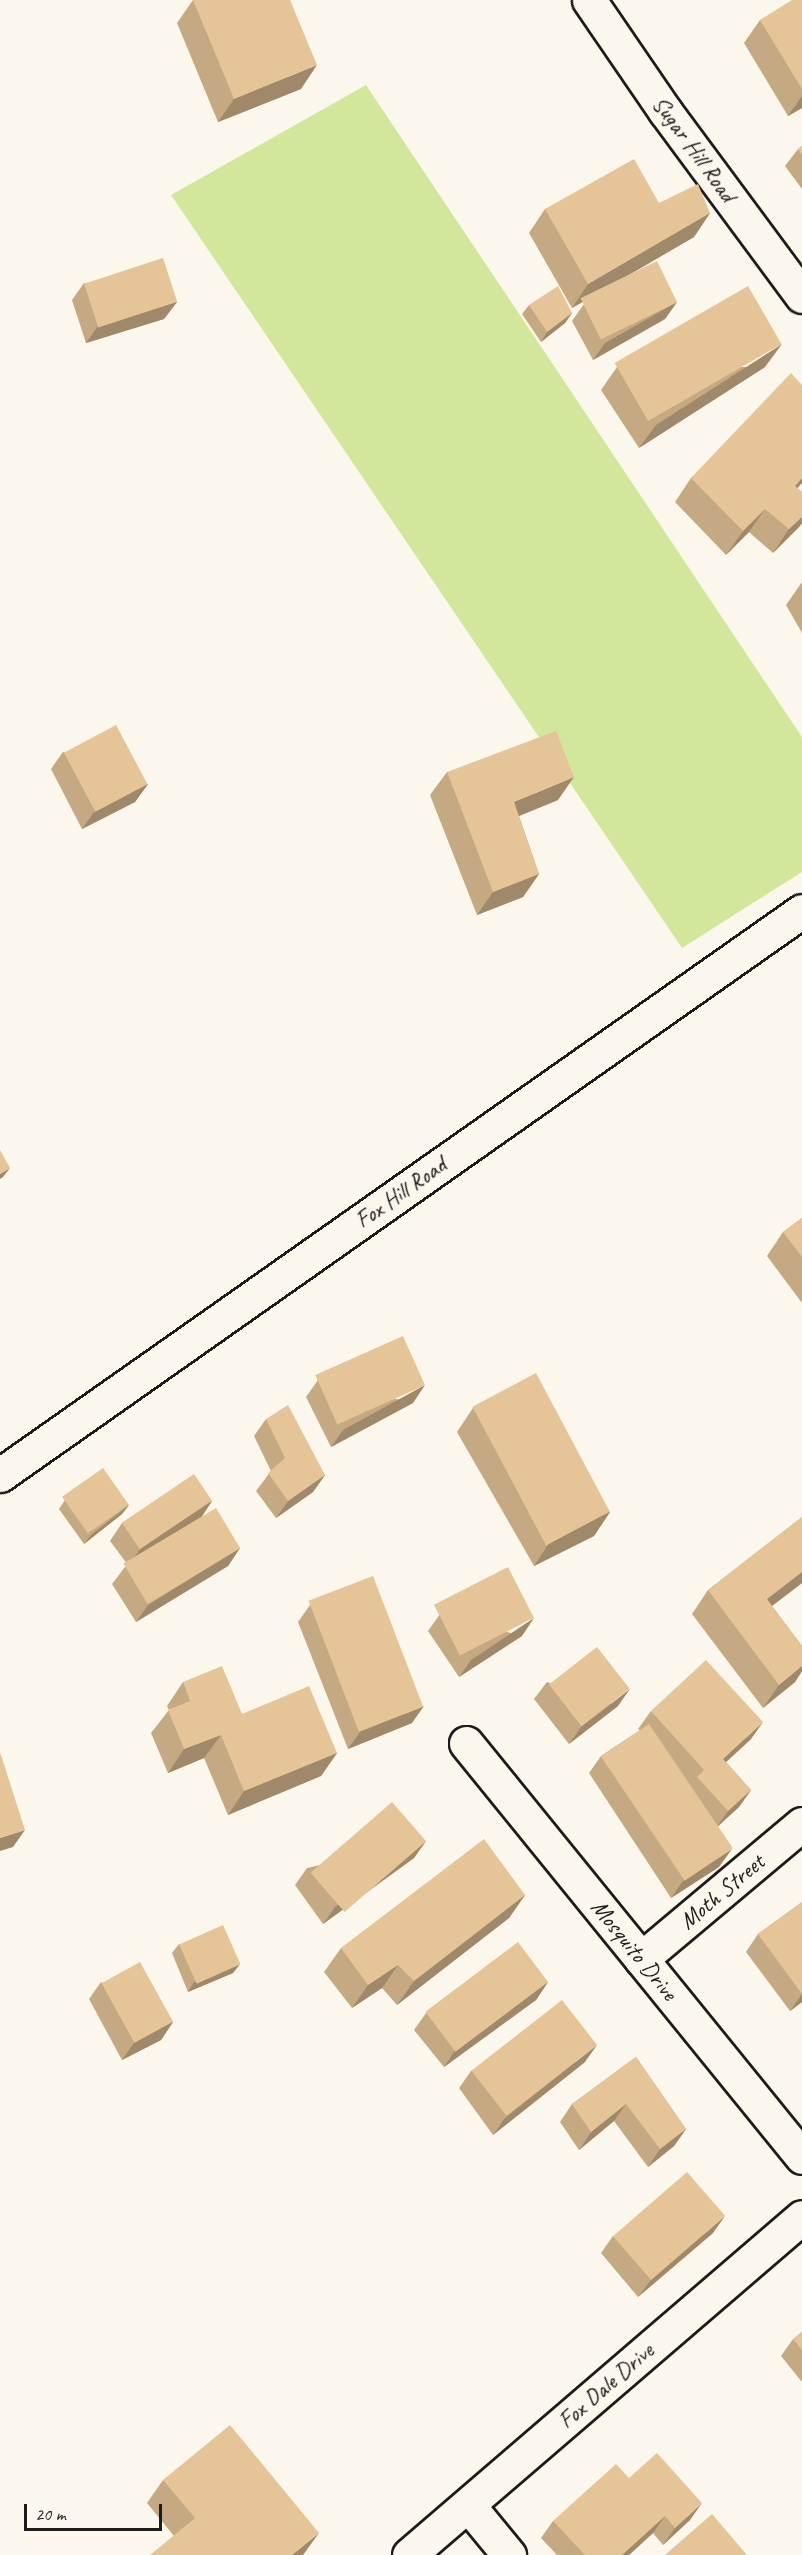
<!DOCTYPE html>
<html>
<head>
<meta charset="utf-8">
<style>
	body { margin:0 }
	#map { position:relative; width:802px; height:2555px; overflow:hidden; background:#fbf7ec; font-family:Caveat,sans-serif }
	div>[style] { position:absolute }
	.green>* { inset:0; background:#d3e79c }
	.roads { filter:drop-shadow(2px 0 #1c1c1c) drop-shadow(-2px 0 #1c1c1c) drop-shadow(0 2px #1c1c1c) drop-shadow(0 -2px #1c1c1c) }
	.minor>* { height:33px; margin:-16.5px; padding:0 16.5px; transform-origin:16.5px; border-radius:16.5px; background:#fbf7ec }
	.secondary>* { height:33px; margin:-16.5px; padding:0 16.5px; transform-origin:16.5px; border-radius:16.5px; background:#fbf7ec }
	.wall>* { inset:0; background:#c5a982 }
	.shaded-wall>* { inset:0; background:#a0896a }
	.building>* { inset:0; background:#e5c497; transform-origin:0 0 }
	span { translate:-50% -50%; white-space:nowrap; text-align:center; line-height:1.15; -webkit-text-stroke:4.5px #fbf7ec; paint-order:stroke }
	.street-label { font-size:24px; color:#1c1c1c }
	.scale { position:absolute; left:24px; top:2504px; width:138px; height:27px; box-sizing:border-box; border:3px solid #1c1c1c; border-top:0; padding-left:8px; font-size:18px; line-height:21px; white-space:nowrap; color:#1c1c1c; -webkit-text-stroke:4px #fbf7ec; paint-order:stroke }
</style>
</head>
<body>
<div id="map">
	<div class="green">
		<div style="clip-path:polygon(366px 85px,802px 737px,802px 872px,682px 948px,171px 195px)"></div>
	</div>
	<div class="roads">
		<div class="minor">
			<div style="left:589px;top:0;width:135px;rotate:55.6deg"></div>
			<div style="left:665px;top:111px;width:230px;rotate:53.5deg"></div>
			<div style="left:466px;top:1743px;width:533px;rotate:50.94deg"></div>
			<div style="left:641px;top:1959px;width:210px;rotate:-40deg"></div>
			<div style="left:468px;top:2505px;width:65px;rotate:50.6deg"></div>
			<div style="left:409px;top:2555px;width:518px;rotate:-40.7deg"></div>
		</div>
		<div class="secondary">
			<div style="left:0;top:1475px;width:980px;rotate:-35.12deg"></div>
		</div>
	</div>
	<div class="wall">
		<div style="clip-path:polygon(193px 0,301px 89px,218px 122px,177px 23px)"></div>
		<div style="clip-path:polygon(802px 0,802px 108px,788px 116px,744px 43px,760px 20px)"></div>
		<div style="clip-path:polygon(802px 146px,802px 189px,785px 166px,798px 149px)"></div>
		<div style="clip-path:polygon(659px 203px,710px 213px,694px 237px,572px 308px,529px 233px,545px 209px)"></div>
		<div style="clip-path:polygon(84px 283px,177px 302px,164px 319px,86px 343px,72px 300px)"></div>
		<div style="clip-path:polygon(677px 302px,665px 319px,593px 360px,572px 321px,584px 304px)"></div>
		<div style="clip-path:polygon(529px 305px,572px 313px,565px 323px,541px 342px,522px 314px)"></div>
		<div style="clip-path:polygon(617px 367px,765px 367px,639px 448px,601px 390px)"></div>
		<div style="clip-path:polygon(802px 385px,802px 483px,797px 488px,802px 492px,802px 523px,799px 527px,773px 553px,749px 532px,726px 555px,675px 502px,691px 478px)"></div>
		<div style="clip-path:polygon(802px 582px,802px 633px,786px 605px)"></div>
		<div style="clip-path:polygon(63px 752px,148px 784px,135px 802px,82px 829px,51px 769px)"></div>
		<div style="clip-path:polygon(447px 772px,558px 800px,519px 816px,539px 874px,523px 897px,477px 915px,430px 795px)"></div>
		<div style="clip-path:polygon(802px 1218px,802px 1303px,767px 1256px,783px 1232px)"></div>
		<div style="clip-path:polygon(318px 1380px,413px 1403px,331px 1447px,306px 1397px)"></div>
		<div style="clip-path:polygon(473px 1408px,610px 1512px,594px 1536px,534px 1566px,457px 1432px)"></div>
		<div style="clip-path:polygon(266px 1419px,325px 1475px,313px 1492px,276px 1518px,256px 1491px,271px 1471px,254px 1436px)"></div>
		<div style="clip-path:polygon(65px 1500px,129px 1505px,122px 1514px,84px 1544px,59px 1509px)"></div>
		<div style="clip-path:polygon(212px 1501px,201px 1518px,240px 1548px,228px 1566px,136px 1622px,112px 1584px,125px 1567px,128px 1565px,110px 1541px,122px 1523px)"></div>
		<div style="clip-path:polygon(802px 1517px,802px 1583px,772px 1606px,802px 1646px,802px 1671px,795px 1682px,763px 1708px,692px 1614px,708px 1590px)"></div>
		<div style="clip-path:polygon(310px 1605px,412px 1723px,348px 1749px,298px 1622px)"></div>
		<div style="clip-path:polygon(440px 1614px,522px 1636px,459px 1677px,428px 1631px)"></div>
		<div style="clip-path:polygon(183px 1682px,242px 1714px,337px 1753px,321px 1776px,228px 1815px,204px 1758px,168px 1773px,151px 1733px,169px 1710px,167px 1706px)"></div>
		<div style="clip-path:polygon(547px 1682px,618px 1706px,569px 1744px,534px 1699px)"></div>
		<div style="clip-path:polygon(651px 1711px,751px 1739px,726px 1762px,751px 1790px,739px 1807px,717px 1827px,719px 1867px,671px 1898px,589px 1773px,601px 1756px,640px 1730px,638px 1729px)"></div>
		<div style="clip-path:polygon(426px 1841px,414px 1858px,323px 1924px,295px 1885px,307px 1868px)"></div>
		<div style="clip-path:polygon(525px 1895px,509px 1918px,397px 2005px,382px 1988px,352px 2008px,324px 1972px,341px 1948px)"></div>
		<div style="clip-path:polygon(802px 1902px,802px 2002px,790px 2011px,746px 1952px,758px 1934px)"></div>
		<div style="clip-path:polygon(179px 1944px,240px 1964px,233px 1973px,188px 1992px,172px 1953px)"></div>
		<div style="clip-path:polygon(101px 1982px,173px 2022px,161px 2040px,122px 2060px,89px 1999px)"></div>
		<div style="clip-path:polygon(548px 1982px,536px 2000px,444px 2067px,414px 2030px,426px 2013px)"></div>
		<div style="clip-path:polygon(636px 2057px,686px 2129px,674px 2146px,648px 2167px,614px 2121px,579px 2150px,560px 2122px,572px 2104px)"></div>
		<div style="clip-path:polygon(585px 2062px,493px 2135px,459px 2088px,471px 2071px)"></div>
		<div style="clip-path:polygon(713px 2233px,638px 2297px,601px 2253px,613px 2236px)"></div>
		<div style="clip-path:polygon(802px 2332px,802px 2382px,781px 2356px,793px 2339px)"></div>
		<div style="clip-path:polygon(629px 2478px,690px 2520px,663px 2545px,653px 2533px,629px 2555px,557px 2555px,541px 2538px,553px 2521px)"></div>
		<div style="clip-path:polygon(163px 2480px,303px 2555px,174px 2536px,147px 2503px)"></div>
	</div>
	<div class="shaded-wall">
		<div style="clip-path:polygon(317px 65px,301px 89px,218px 122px,234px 99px)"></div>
		<div style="clip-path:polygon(802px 96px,802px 108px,788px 116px)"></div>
		<div style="clip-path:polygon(710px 213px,694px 237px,572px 308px,588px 284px)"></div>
		<div style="clip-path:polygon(177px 302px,164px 319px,86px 343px,98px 326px)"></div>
		<div style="clip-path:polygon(677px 302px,665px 319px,593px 360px,605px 343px)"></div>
		<div style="clip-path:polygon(572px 313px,565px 323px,541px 342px,547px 332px)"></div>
		<div style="clip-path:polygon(782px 344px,765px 367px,639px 448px,656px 425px)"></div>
		<div style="clip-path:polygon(802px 478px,802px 483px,778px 509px,795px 486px)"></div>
		<div style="clip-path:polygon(765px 509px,749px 532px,726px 555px,743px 531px)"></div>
		<div style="clip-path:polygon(802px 517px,802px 523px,799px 527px,773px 553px,789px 529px)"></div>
		<div style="clip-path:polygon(574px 777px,558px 800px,497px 825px,514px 802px)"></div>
		<div style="clip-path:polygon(148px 784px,135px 802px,82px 829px,94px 812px)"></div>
		<div style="clip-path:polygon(539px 874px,523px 897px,477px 915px,493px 892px)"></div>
		<div style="clip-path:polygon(10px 1168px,3px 1177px,0 1179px,0 1174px)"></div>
		<div style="clip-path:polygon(425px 1385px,413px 1403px,331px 1447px,343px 1430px)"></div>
		<div style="clip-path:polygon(325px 1475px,313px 1492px,276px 1518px,288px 1501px)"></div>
		<div style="clip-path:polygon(212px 1501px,200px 1519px,128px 1566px,141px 1548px)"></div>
		<div style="clip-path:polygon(129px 1505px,122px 1514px,84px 1544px,91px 1535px)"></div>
		<div style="clip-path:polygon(610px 1512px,594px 1536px,534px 1566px,550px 1542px)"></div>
		<div style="clip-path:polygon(240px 1548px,228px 1566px,136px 1622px,148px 1605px)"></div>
		<div style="clip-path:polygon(802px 1572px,802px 1583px,751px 1622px,767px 1599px)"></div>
		<div style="clip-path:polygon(534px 1618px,522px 1636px,459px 1677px,471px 1660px)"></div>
		<div style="clip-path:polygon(802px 1666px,802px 1671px,795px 1682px,763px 1708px,779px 1685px)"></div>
		<div style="clip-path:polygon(630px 1689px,618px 1706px,569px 1744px,581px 1727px)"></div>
		<div style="clip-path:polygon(424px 1706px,412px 1723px,348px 1749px,360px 1732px)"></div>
		<div style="clip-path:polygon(763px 1722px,751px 1739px,711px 1776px,723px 1759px)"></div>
		<div style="clip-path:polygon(221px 1735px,204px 1758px,168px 1773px,184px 1749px)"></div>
		<div style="clip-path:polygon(337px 1753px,321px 1776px,228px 1815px,244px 1791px)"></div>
		<div style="clip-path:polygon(751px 1790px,739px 1807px,716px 1828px,728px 1811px)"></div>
		<div style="clip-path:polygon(25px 1830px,13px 1847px,0 1851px,0 1838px)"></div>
		<div style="clip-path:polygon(426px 1841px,414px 1858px,323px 1924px,335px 1907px)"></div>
		<div style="clip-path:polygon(732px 1849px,719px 1867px,671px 1898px,683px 1881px)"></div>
		<div style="clip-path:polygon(525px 1895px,509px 1918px,397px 2005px,414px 1981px)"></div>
		<div style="clip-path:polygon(240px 1964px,233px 1973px,188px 1992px,194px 1982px)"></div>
		<div style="clip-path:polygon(398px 1965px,382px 1988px,352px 2008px,368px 1985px)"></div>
		<div style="clip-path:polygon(548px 1982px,536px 2000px,444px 2067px,456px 2049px)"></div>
		<div style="clip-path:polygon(802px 1994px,802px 2002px,790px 2011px)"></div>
		<div style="clip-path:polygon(173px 2022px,161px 2040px,122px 2060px,134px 2043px)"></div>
		<div style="clip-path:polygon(597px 2045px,585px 2062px,493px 2135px,505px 2118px)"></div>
		<div style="clip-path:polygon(626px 2104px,614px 2121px,579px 2150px,591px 2132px)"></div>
		<div style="clip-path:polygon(686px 2129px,674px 2146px,648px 2167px,660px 2149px)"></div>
		<div style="clip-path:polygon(725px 2216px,713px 2233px,638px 2297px,651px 2280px)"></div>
		<div style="clip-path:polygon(702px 2503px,690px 2520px,663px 2545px,675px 2528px)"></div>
		<div style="clip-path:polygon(665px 2516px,653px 2533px,629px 2555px,622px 2555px)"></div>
		<div style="clip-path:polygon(319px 2533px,303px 2555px,292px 2555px)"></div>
	</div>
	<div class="building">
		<div style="clip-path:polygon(193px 0,290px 0,317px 65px,234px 99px)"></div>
		<div style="clip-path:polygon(792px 0,802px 0,802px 89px,760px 20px)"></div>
		<div style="clip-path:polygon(802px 146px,802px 155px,798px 149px)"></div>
		<div style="clip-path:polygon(634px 159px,659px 203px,698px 184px,710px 213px,588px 284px,545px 209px)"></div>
		<div style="left:163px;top:258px;width:46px;height:83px;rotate:72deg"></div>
		<div style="left:657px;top:261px;width:46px;height:85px;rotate:64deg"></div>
		<div style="clip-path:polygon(558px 286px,572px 313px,547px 332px,529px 305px)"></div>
		<div style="left:748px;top:286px;width:67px;height:154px;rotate:60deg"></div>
		<div style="clip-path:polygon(791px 373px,802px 385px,802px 478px,795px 486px,802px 492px,802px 517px,789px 529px,765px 509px,743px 531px,691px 478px)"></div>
		<div style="left:116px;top:725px;width:67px;height:59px;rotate:62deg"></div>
		<div style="clip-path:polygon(556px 731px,574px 777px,514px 802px,539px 874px,493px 892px,447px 772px)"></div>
		<div style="clip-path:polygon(0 1150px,10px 1168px,0 1174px)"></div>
		<div style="clip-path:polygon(802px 1218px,802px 1257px,783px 1232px)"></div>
		<div style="left:403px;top:1336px;width:54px;height:96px;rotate:66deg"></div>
		<div style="left:536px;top:1373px;width:157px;height:72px;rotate:62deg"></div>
		<div style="clip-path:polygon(288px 1405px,325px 1475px,288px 1501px,268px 1473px,285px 1458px,266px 1419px)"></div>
		<div style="left:103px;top:1468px;width:45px;height:50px;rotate:55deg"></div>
		<div style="left:194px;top:1474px;width:32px;height:87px;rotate:56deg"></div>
		<div style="left:216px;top:1508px;width:47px;height:108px;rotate:59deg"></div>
		<div style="clip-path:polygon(802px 1517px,802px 1572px,767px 1599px,802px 1646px,802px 1666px,779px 1685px,708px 1590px)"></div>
		<div style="left:508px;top:1567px;width:57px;height:83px;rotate:63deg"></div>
		<div style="left:373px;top:1576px;width:140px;height:69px;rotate:69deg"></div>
		<div style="left:597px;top:1647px;width:53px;height:61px;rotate:52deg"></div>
		<div style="clip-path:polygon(706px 1660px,763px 1722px,723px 1759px,751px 1790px,728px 1811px,697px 1777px,704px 1770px,651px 1711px)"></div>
		<div style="clip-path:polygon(222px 1666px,242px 1714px,309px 1686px,337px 1753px,244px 1791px,221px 1735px,184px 1749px,168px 1710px,190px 1701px,183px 1682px)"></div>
		<div style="left:649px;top:1724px;width:150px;height:58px;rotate:56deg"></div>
		<div style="clip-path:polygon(0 1752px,25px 1830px,0 1838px)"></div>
		<div style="left:392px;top:1802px;width:52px;height:108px;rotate:49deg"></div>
		<div style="clip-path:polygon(484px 1839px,525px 1895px,414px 1981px,398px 1965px,368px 1985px,341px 1948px)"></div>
		<div style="clip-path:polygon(802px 1902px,802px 1994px,758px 1934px)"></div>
		<div style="left:223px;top:1925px;width:43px;height:48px;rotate:66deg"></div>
		<div style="left:518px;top:1942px;width:50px;height:116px;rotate:53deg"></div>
		<div style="left:140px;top:1962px;width:68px;height:44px;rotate:61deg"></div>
		<div style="left:562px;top:2000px;width:57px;height:115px;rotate:52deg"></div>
		<div style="clip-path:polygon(636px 2057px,686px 2129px,660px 2149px,626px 2104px,591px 2132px,572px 2104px)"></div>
		<div style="left:687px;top:2172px;width:58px;height:98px;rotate:49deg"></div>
		<div style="clip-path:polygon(802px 2332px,802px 2350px,793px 2339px)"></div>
		<div style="clip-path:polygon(230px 2425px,319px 2533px,292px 2555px,150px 2555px,195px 2518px,163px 2480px)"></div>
		<div style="clip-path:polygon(657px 2453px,702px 2503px,675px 2528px,665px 2516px,622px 2555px,585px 2555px,553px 2521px,616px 2464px,629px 2478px)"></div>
		<div style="clip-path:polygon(712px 2514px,747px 2555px,665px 2555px)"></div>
	</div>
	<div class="street-label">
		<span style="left:694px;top:149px;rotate:54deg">Sugar Hill Road</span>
		<span style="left:401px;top:1193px;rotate:-35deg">Fox Hill Road</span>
		<span style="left:722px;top:1892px;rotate:-40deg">Moth Street</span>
		<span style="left:634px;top:1950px;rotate:51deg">Mosquito Drive</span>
		<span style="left:606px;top:2386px;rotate:-41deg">Fox Dale Drive</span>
	</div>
	<div class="scale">20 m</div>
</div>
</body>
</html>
